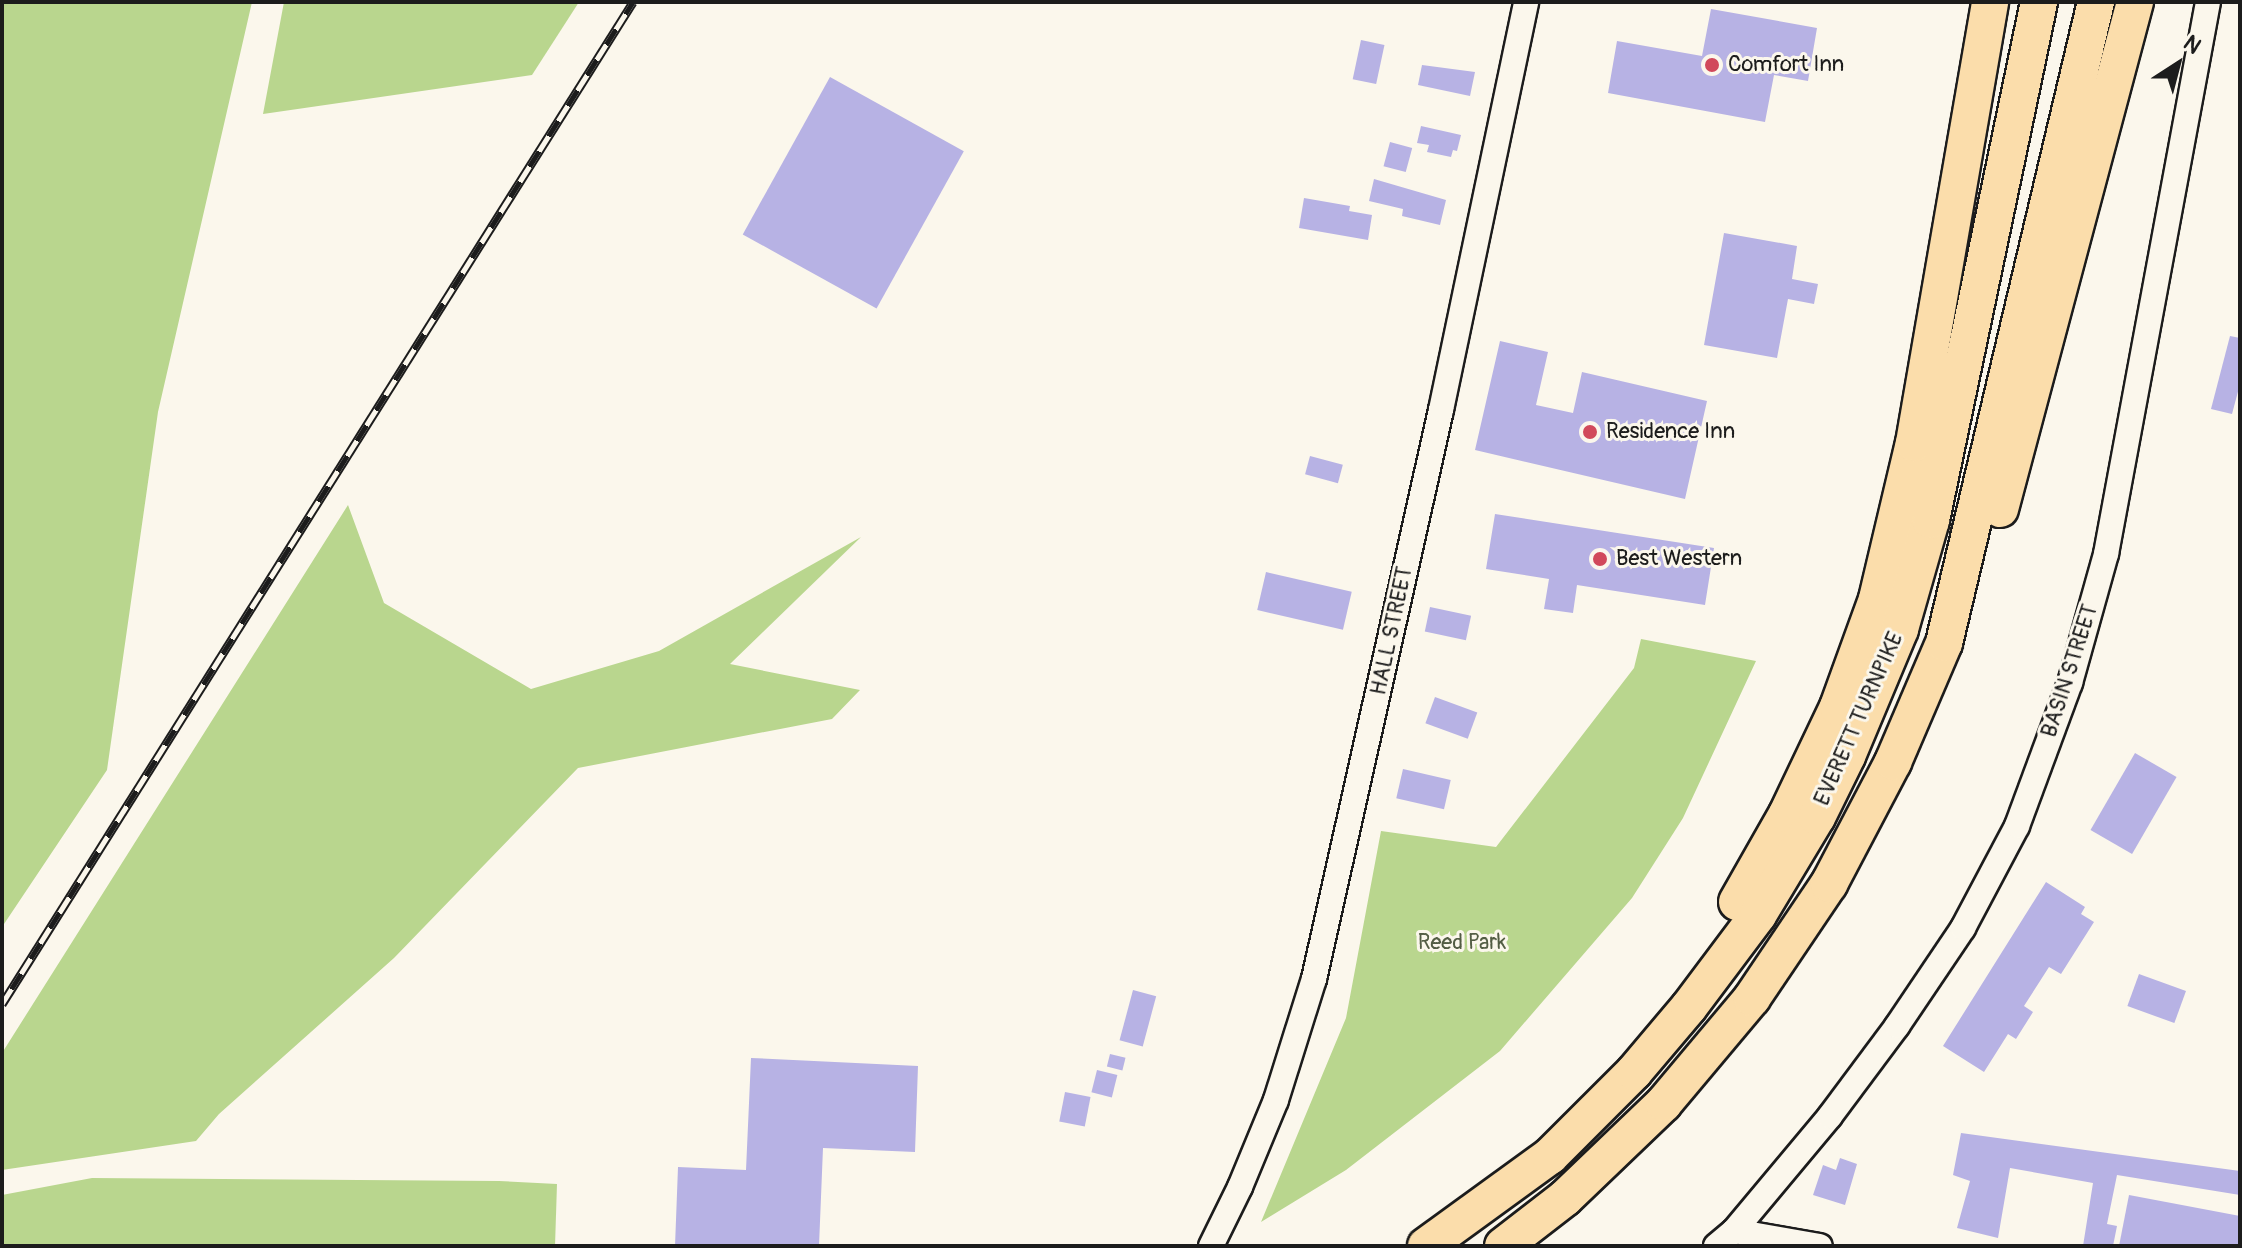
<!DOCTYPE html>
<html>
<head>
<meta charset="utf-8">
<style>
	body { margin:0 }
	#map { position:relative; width:2242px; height:1248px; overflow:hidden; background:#fbf7ec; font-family:Pangolin,sans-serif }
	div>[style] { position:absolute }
	.green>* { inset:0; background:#b9d68e }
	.building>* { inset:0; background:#b7b2e4; transform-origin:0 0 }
	.roads { filter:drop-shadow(2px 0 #1c1c1c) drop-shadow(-2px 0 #1c1c1c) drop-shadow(0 2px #1c1c1c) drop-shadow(0 -2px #1c1c1c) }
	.minor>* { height:24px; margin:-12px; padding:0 12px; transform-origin:12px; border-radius:12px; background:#fbf7ec }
	.highway>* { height:36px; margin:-18px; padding:0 18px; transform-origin:18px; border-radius:18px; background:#fbddab }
	.rail>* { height:9px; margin-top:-4.5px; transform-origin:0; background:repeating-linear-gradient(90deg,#fbf7ec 0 18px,#1c1c1c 0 36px); box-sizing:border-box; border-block:2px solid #1c1c1c }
	.dots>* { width:22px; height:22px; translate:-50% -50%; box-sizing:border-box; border:4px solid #fbf7ec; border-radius:50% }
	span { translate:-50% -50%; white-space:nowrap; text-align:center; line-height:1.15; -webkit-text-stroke:6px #fbf7ec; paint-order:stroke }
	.poi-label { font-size:22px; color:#1c1c1c }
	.left { translate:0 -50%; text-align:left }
	.street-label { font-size:22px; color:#1c1c1c }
	.park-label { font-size:22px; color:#535d44 }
	.frame { position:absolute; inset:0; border:4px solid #1c1c1c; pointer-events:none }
	.north { position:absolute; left:2138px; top:24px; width:80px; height:80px; -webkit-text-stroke:6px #fbf7ec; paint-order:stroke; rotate:36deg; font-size:22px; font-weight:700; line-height:32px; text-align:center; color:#1c1c1c }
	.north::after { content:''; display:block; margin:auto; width:28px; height:36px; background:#1c1c1c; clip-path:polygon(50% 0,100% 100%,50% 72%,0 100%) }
</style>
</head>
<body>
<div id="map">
	<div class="green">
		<div style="clip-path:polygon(2px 2px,252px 2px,158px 412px,107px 770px,2px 927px)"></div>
		<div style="clip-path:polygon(284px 2px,579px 2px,532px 75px,263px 114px)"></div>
		<div style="clip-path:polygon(348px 505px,384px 603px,531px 689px,659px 651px,861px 537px,730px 664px,860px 690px,832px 719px,578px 768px,394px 958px,219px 1114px,196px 1141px,2px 1170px,2px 1053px)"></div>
		<div style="clip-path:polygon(1641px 639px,1756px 661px,1683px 818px,1632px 898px,1500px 1051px,1346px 1170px,1261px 1222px,1346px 1018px,1381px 831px,1496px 847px,1634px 668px)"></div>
		<div style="clip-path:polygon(92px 1178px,499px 1181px,557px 1184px,555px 1246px,2px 1246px,2px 1195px)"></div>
	</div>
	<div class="building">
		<div style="clip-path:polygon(1711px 9px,1817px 28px,1808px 81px,1774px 75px,1765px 122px,1608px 93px,1617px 41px,1702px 56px)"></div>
		<div style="left:1361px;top:40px;width:24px;height:40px;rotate:12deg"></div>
		<div style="clip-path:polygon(1422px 65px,1475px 72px,1470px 96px,1418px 85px)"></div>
		<div style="left:830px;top:77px;width:153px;height:180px;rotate:29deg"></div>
		<div style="clip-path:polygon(1421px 126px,1461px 135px,1457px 151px,1453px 150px,1451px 157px,1427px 152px,1429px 145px,1417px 143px)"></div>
		<div style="left:1390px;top:142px;width:23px;height:25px;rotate:15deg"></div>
		<div style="clip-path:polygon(1374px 179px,1446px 200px,1440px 225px,1402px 216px,1403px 209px,1369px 201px)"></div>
		<div style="clip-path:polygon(1304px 198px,1350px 206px,1349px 211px,1372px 215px,1368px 240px,1299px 228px)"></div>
		<div style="clip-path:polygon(1724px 233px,1797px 246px,1792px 279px,1818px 284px,1814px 304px,1788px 299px,1777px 358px,1704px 345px)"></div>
		<div style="clip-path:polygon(2230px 336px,2240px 338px,2240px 384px,2232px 414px,2211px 409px)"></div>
		<div style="clip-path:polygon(1500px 341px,1548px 352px,1536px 405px,1573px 413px,1582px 372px,1707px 401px,1685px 499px,1475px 450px)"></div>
		<div style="left:1310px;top:456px;width:34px;height:19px;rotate:15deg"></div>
		<div style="clip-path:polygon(1495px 514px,1714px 548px,1705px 605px,1577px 585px,1573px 613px,1544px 609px,1549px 579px,1486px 569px)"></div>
		<div style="left:1266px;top:572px;width:88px;height:39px;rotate:13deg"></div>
		<div style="left:1430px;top:607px;width:42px;height:25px;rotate:12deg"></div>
		<div style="left:1435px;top:697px;width:45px;height:28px;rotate:20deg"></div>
		<div style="left:2135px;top:753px;width:48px;height:89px;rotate:30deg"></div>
		<div style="left:1403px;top:769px;width:49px;height:30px;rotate:13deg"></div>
		<div style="clip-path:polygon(2046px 882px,2085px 907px,2081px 914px,2094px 922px,2061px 974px,2049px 967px,2024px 1006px,2033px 1012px,2016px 1039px,2008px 1034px,1984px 1072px,1943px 1046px)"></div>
		<div style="left:2139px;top:974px;width:50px;height:34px;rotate:20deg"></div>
		<div style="left:1133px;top:990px;width:24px;height:52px;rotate:15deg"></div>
		<div style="left:1110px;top:1054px;width:16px;height:13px;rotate:14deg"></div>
		<div style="clip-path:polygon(751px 1058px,918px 1066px,915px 1152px,823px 1148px,819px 1246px,675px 1246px,678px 1167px,746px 1170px)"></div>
		<div style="left:1097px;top:1070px;width:21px;height:23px;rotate:14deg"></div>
		<div style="left:1065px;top:1092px;width:26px;height:30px;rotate:11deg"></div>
		<div style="clip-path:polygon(1961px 1133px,2240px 1171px,2240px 1195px,2117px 1175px,2107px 1224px,2117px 1226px,2113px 1246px,2083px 1246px,2093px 1183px,2010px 1168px,1998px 1238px,1957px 1228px,1970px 1181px,1953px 1175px)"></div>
		<div style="clip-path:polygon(1840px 1158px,1857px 1164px,1845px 1205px,1813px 1195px,1823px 1165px,1836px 1170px)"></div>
		<div style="clip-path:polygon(2129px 1195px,2240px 1216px,2240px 1246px,2119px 1246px)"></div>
	</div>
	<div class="roads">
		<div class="minor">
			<div style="left:1734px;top:1231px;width:87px;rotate:9.9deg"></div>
			<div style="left:1211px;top:1246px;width:66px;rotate:-63.8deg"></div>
			<div style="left:1240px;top:1187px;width:94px;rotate:-67.5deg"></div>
			<div style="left:1276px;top:1100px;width:127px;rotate:-72.6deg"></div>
			<div style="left:1314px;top:979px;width:583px;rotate:-77.42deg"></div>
			<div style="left:1441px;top:410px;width:417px;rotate:-78.2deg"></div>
			<div style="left:1716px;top:1246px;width:23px;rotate:-40deg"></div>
			<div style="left:1734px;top:1231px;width:150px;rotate:-50.1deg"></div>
			<div style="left:1830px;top:1116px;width:112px;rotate:-53.3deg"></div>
			<div style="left:1897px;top:1026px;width:118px;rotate:-56deg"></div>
			<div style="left:1963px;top:928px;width:115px;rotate:-62.1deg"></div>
			<div style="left:2017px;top:826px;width:153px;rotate:-69.7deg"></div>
			<div style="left:2070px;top:683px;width:134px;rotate:-74.4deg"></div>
			<div style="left:2106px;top:554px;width:561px;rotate:-79.53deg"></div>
		</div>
		<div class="highway">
			<div style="left:2000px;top:509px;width:525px;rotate:-75.09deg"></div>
			<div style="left:1737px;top:902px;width:101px;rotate:-60.4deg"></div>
			<div style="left:1787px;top:814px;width:119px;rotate:-64.5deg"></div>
			<div style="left:1838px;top:707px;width:115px;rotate:-70.1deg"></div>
			<div style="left:1877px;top:599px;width:160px;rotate:-76.7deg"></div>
			<div style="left:1914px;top:443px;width:448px;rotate:-80.2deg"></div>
			<div style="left:1426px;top:1246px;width:153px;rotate:-36deg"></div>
			<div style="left:1550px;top:1156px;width:119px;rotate:-45deg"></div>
			<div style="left:1634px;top:1072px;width:85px;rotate:-49.8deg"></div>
			<div style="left:1689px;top:1007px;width:115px;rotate:-53.1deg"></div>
			<div style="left:1758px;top:915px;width:114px;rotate:-59deg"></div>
			<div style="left:1817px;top:817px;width:68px;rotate:-63.8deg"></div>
			<div style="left:1847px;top:756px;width:138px;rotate:-67.3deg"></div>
			<div style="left:1900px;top:629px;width:113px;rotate:-74.1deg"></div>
			<div style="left:1931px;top:520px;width:529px;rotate:-78.22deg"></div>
			<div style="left:1503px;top:1246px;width:78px;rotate:-37.7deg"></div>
			<div style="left:1565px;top:1198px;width:137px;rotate:-43.8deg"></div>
			<div style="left:1664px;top:1103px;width:137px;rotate:-50deg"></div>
			<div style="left:1752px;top:998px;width:138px;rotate:-56deg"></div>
			<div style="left:1829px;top:884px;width:138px;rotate:-62.3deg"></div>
			<div style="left:1893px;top:762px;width:129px;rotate:-66.8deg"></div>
			<div style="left:1944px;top:643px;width:659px;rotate:-76.66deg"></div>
		</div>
	</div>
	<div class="rail">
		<div style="left:2px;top:1004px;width:1184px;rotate:-57.8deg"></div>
	</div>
	<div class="dots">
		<div style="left:1712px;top:65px;background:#d1495b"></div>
		<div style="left:1590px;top:432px;background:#d1495b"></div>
		<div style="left:1600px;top:559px;background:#d1495b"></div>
	</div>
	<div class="poi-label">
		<span class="left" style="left:1728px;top:65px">Comfort Inn</span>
		<span class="left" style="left:1606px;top:432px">Residence Inn</span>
		<span class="left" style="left:1616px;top:559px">Best Western</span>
	</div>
	<div class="street-label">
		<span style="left:1392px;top:631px;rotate:-78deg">HALL STREET</span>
		<span style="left:2070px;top:671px;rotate:-72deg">BASIN STREET</span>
		<span style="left:1859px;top:719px;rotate:-66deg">EVERETT TURNPIKE</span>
	</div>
	<div class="park-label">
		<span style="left:1462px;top:943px">Reed Park</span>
	</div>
	<div class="frame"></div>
	<div class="north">N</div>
</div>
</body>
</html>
